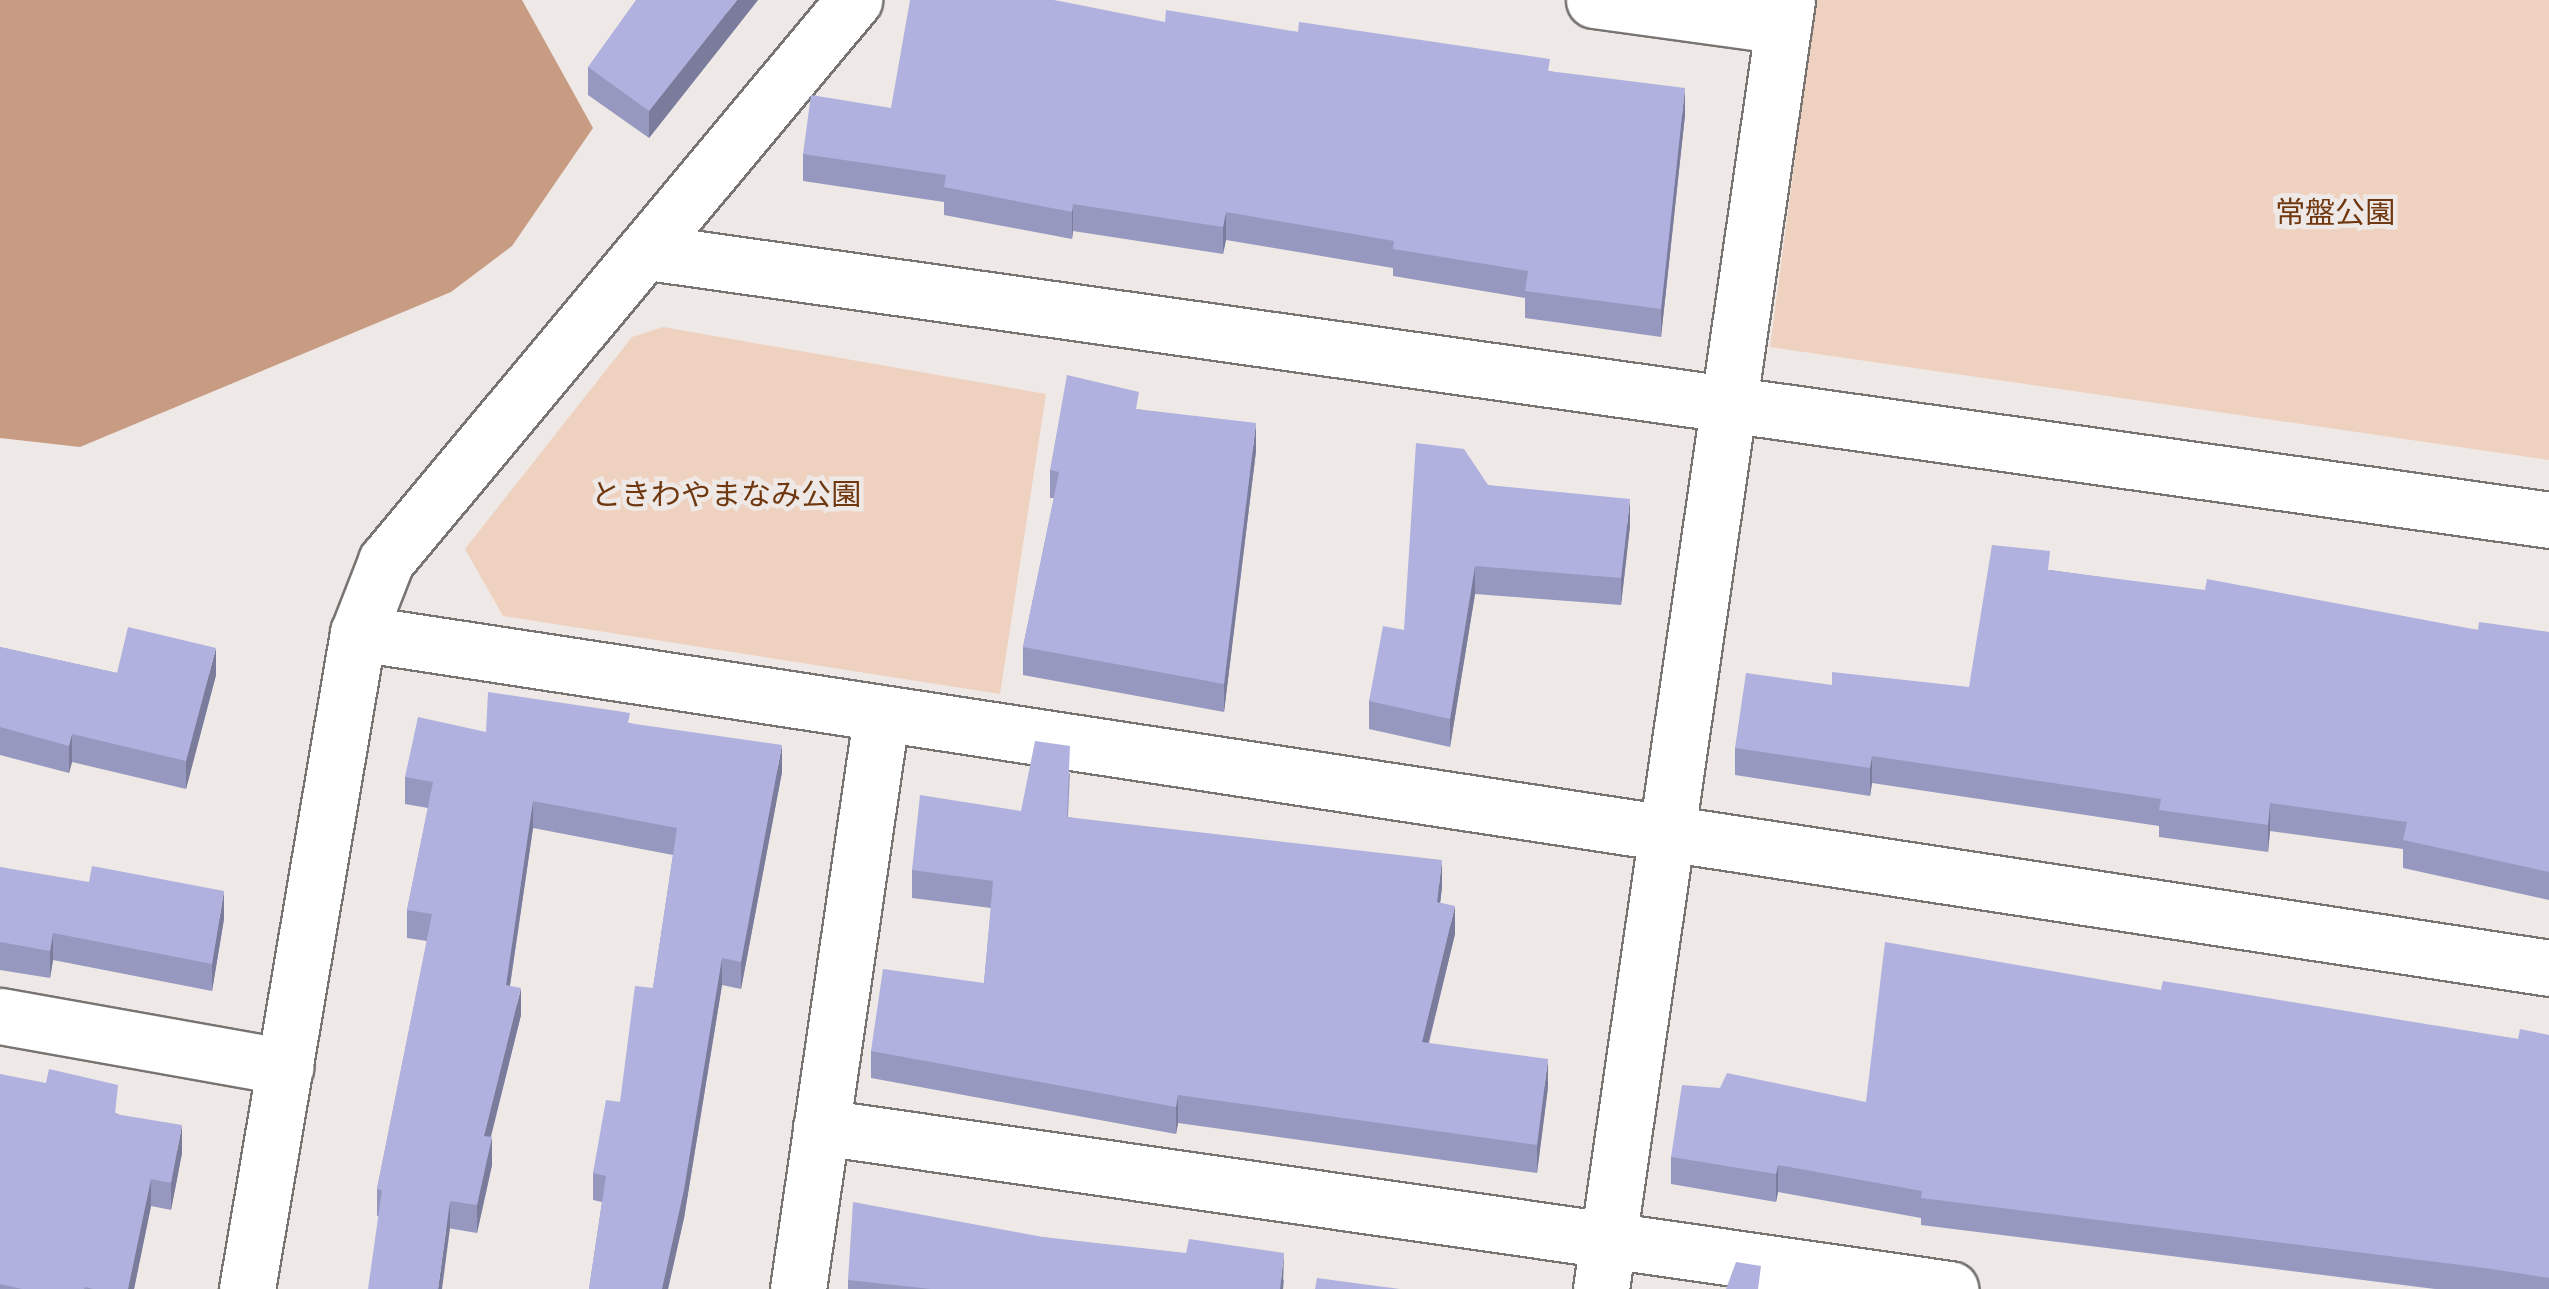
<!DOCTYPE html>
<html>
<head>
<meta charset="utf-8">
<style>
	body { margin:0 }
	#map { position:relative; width:2549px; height:1289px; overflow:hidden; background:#eee9e6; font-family:Jost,"Noto Sans JP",sans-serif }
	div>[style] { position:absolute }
	.green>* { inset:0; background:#efd1c0 }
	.forest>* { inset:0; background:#c89c83 }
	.roads { filter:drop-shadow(2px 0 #787471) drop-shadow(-2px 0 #787471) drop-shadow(0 2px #787471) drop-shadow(0 -2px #787471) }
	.minor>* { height:55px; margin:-27.5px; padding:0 27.5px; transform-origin:27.5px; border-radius:27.5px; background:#fff }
	.wall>* { inset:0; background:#9798bf }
	.shaded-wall>* { inset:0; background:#7b7c9b }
	.building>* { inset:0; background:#b0b1de }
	span { translate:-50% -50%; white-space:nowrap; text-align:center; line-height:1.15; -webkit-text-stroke:9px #eee9e6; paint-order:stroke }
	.park-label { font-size:30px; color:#703810 }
</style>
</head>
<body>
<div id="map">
	<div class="green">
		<div style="clip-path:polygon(1816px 0,2549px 0,2549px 460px,1770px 347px)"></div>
		<div style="clip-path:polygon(663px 327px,1046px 394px,1000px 694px,503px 616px,465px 549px,632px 337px)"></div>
	</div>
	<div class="forest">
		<div style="clip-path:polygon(0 0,522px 0,593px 128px,512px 246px,451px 292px,80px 447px,0 438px)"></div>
	</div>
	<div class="roads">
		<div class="minor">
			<div style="left:1594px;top:0;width:191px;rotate:7.8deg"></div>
			<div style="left:648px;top:252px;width:1920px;rotate:8.02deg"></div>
			<div style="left:358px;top:633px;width:2216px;rotate:8.69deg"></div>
			<div style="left:0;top:1016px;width:290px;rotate:10.1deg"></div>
			<div style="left:821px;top:1127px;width:1141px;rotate:8.17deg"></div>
			<div style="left:247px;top:1289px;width:665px;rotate:-80.4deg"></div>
			<div style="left:358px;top:633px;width:77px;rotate:-68.7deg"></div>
			<div style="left:386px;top:561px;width:731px;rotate:-50.16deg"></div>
			<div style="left:798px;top:1289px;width:578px;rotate:-81.74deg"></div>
			<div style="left:1601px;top:1289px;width:1302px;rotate:-81.79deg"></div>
		</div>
	</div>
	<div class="wall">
		<div style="clip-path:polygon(758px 0,649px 138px,588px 95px,588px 67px)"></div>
		<div style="clip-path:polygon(1165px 22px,1298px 32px,1550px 71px,1685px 115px,1661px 337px,1525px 318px,1525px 298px,1393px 276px,1393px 268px,1226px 240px,1223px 254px,1073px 231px,1072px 239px,944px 215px,944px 202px,803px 181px,803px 154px,891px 108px)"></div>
		<div style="clip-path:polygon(1139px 409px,1256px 451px,1224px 712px,1023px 675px,1023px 647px,1054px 498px,1050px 498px,1050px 470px)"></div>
		<div style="clip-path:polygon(1488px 485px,1630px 526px,1621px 605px,1475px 594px,1450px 747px,1369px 729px,1369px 701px)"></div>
		<div style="clip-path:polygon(2050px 570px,2478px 630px,2549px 632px,2549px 900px,2403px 868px,2403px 849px,2270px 831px,2268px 852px,2159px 837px,2159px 826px,1872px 783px,1870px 796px,1735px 775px,1735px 748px,1832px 685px,1969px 687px)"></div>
		<div style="clip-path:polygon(0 647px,117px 673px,216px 675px,186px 789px,72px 762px,69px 773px,0 755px)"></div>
		<div style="clip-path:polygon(630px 723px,782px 772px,741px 989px,722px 985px,684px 1218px,668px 1289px,589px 1289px,602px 1202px,593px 1200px,593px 1173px,620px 1102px,653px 988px,673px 855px,533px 828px,510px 986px,521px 1015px,491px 1137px,492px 1165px,477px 1233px,377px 1216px,377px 1189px,427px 941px,407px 938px,407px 910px,428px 808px,405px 804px,405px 777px,486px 732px)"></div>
		<div style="clip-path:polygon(1070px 773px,1068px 817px,1442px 887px,1440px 903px,1455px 934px,1429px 1043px,1548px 1087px,1537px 1173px,1178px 1123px,1176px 1134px,871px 1078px,871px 1051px,984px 983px,991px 908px,912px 898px,912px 870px,1021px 811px)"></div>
		<div style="clip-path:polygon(0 867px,224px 919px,212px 991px,53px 960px,50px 978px,0 970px)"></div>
		<div style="clip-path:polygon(2161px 990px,2518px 1039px,2549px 1035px,2549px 1289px,2436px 1289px,1921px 1225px,1921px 1218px,1778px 1192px,1776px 1202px,1671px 1184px,1671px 1157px,1866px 1102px)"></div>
		<div style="clip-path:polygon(0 1074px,118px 1114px,182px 1153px,171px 1210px,151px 1206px,134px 1289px,0 1289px)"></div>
		<div style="clip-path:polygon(1043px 1237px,1284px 1280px,1283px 1289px,848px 1289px,848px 1280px)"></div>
	</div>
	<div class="shaded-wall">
		<div style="clip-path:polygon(737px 0,758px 0,649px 138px,649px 111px)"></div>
		<div style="clip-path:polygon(1685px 88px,1685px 115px,1661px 337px,1661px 309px)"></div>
		<div style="clip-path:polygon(1073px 204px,1073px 231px,1072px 239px,1072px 212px)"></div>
		<div style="clip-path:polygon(1226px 212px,1226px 240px,1223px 254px,1223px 227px)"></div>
		<div style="clip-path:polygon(1256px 423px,1256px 451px,1224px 712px,1224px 684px)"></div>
		<div style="clip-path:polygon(1630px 499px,1630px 526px,1621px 605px,1621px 578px)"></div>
		<div style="clip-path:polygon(1475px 566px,1475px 594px,1450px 747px,1450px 719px)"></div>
		<div style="clip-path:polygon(216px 648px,216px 675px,186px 789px,186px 761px)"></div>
		<div style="clip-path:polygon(72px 734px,72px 762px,69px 773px,69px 746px)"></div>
		<div style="clip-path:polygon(782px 745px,782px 772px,741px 989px,741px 962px)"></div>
		<div style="clip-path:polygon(1872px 756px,1872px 783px,1870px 796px,1870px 768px)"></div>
		<div style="clip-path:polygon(533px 801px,533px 828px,506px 1012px,506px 985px)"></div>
		<div style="clip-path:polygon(2270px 803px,2270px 831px,2268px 852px,2268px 825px)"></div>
		<div style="clip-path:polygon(1442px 860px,1442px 887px,1437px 930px,1437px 902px)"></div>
		<div style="clip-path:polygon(224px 891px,224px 919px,212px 991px,212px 964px)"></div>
		<div style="clip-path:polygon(1455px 906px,1455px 934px,1422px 1069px,1422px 1042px)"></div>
		<div style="clip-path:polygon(53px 933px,53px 960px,50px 978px,50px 951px)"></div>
		<div style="clip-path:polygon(722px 958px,722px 985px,684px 1218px,668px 1289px,662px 1289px)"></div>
		<div style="clip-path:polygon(521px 988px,521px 1015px,484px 1163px,484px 1136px)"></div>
		<div style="clip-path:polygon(1548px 1059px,1548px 1087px,1537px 1173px,1537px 1145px)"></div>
		<div style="clip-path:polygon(1178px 1095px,1178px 1123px,1176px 1134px,1176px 1107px)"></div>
		<div style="clip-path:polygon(182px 1125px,182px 1153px,171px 1210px,171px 1183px)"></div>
		<div style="clip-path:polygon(492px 1137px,492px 1165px,477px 1233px,477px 1205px)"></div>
		<div style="clip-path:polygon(1778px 1165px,1778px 1192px,1776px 1202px,1776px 1174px)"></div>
		<div style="clip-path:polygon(151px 1179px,151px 1206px,134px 1289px,128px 1289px)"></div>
		<div style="clip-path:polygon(450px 1201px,450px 1228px,442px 1289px,438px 1289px)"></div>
		<div style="clip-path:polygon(1284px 1253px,1283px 1289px,1280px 1289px)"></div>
	</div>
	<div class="building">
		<div style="clip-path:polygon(636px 0,737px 0,649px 111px,588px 67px)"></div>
		<div style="clip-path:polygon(910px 0,1054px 0,1165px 22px,1166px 10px,1298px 32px,1299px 22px,1550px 59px,1548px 71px,1685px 88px,1661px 309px,1525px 291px,1528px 271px,1393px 249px,1394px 241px,1226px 212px,1223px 227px,1073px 204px,1072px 212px,944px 187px,946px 175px,803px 154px,811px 95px,891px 108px)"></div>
		<div style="clip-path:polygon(1067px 375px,1139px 392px,1136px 409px,1256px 423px,1224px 684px,1023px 647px,1059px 472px,1050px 470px)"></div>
		<div style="clip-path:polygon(1416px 443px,1464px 449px,1488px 485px,1630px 499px,1621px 578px,1475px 566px,1450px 719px,1369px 701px,1383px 626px,1404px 630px)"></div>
		<div style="clip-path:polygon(1992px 545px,2050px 551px,2048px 570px,2205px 590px,2207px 579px,2478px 630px,2479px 622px,2549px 632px,2549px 872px,2403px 840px,2407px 822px,2270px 803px,2268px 825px,2159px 810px,2161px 799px,1872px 756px,1870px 768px,1735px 748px,1746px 673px,1832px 685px,1832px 672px,1969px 687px)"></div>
		<div style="clip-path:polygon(128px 627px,216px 648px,186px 761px,72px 734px,69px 746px,0 727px,0 647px,117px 673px)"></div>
		<div style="clip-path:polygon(488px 692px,630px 713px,628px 723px,782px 745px,741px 962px,722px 958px,684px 1190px,662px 1289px,589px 1289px,606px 1176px,593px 1173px,606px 1100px,620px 1102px,635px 986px,653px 988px,677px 828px,533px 801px,506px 985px,521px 988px,484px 1136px,492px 1137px,477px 1205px,450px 1201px,438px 1289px,368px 1289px,382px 1190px,377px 1189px,432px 914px,407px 910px,433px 782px,405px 777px,418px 717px,486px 732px)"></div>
		<div style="clip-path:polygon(1035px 741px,1070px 746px,1067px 817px,1442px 860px,1437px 902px,1455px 906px,1422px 1042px,1548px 1059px,1537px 1145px,1178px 1095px,1176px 1107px,871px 1051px,883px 969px,984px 983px,993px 881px,912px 870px,920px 795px,1021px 811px)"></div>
		<div style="clip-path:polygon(92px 866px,224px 891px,212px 964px,53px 933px,50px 951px,0 942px,0 867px,89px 882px)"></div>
		<div style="clip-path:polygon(1885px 942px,2161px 990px,2163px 981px,2518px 1039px,2520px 1029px,2549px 1035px,2549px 1278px,2485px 1268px,1921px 1198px,1922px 1191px,1778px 1165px,1776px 1174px,1671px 1157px,1682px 1085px,1720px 1088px,1727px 1073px,1866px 1102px)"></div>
		<div style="clip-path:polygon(49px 1069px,118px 1085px,115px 1114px,182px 1125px,171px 1183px,151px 1179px,128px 1289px,93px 1289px,85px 1287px,84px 1289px,22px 1289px,0 1284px,0 1074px,46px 1083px)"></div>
		<div style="clip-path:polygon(853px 1202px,1043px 1237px,1186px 1253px,1189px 1239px,1284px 1253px,1280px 1289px,931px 1289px,848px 1280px)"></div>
		<div style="clip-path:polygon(1736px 1262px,1761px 1266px,1758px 1289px,1726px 1289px)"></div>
		<div style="clip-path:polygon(1317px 1278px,1400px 1289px,1315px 1289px)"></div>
	</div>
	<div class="park-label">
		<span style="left:2335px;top:213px">常盤公園</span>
		<span style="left:726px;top:495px">ときわやまなみ公園</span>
	</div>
</div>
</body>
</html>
